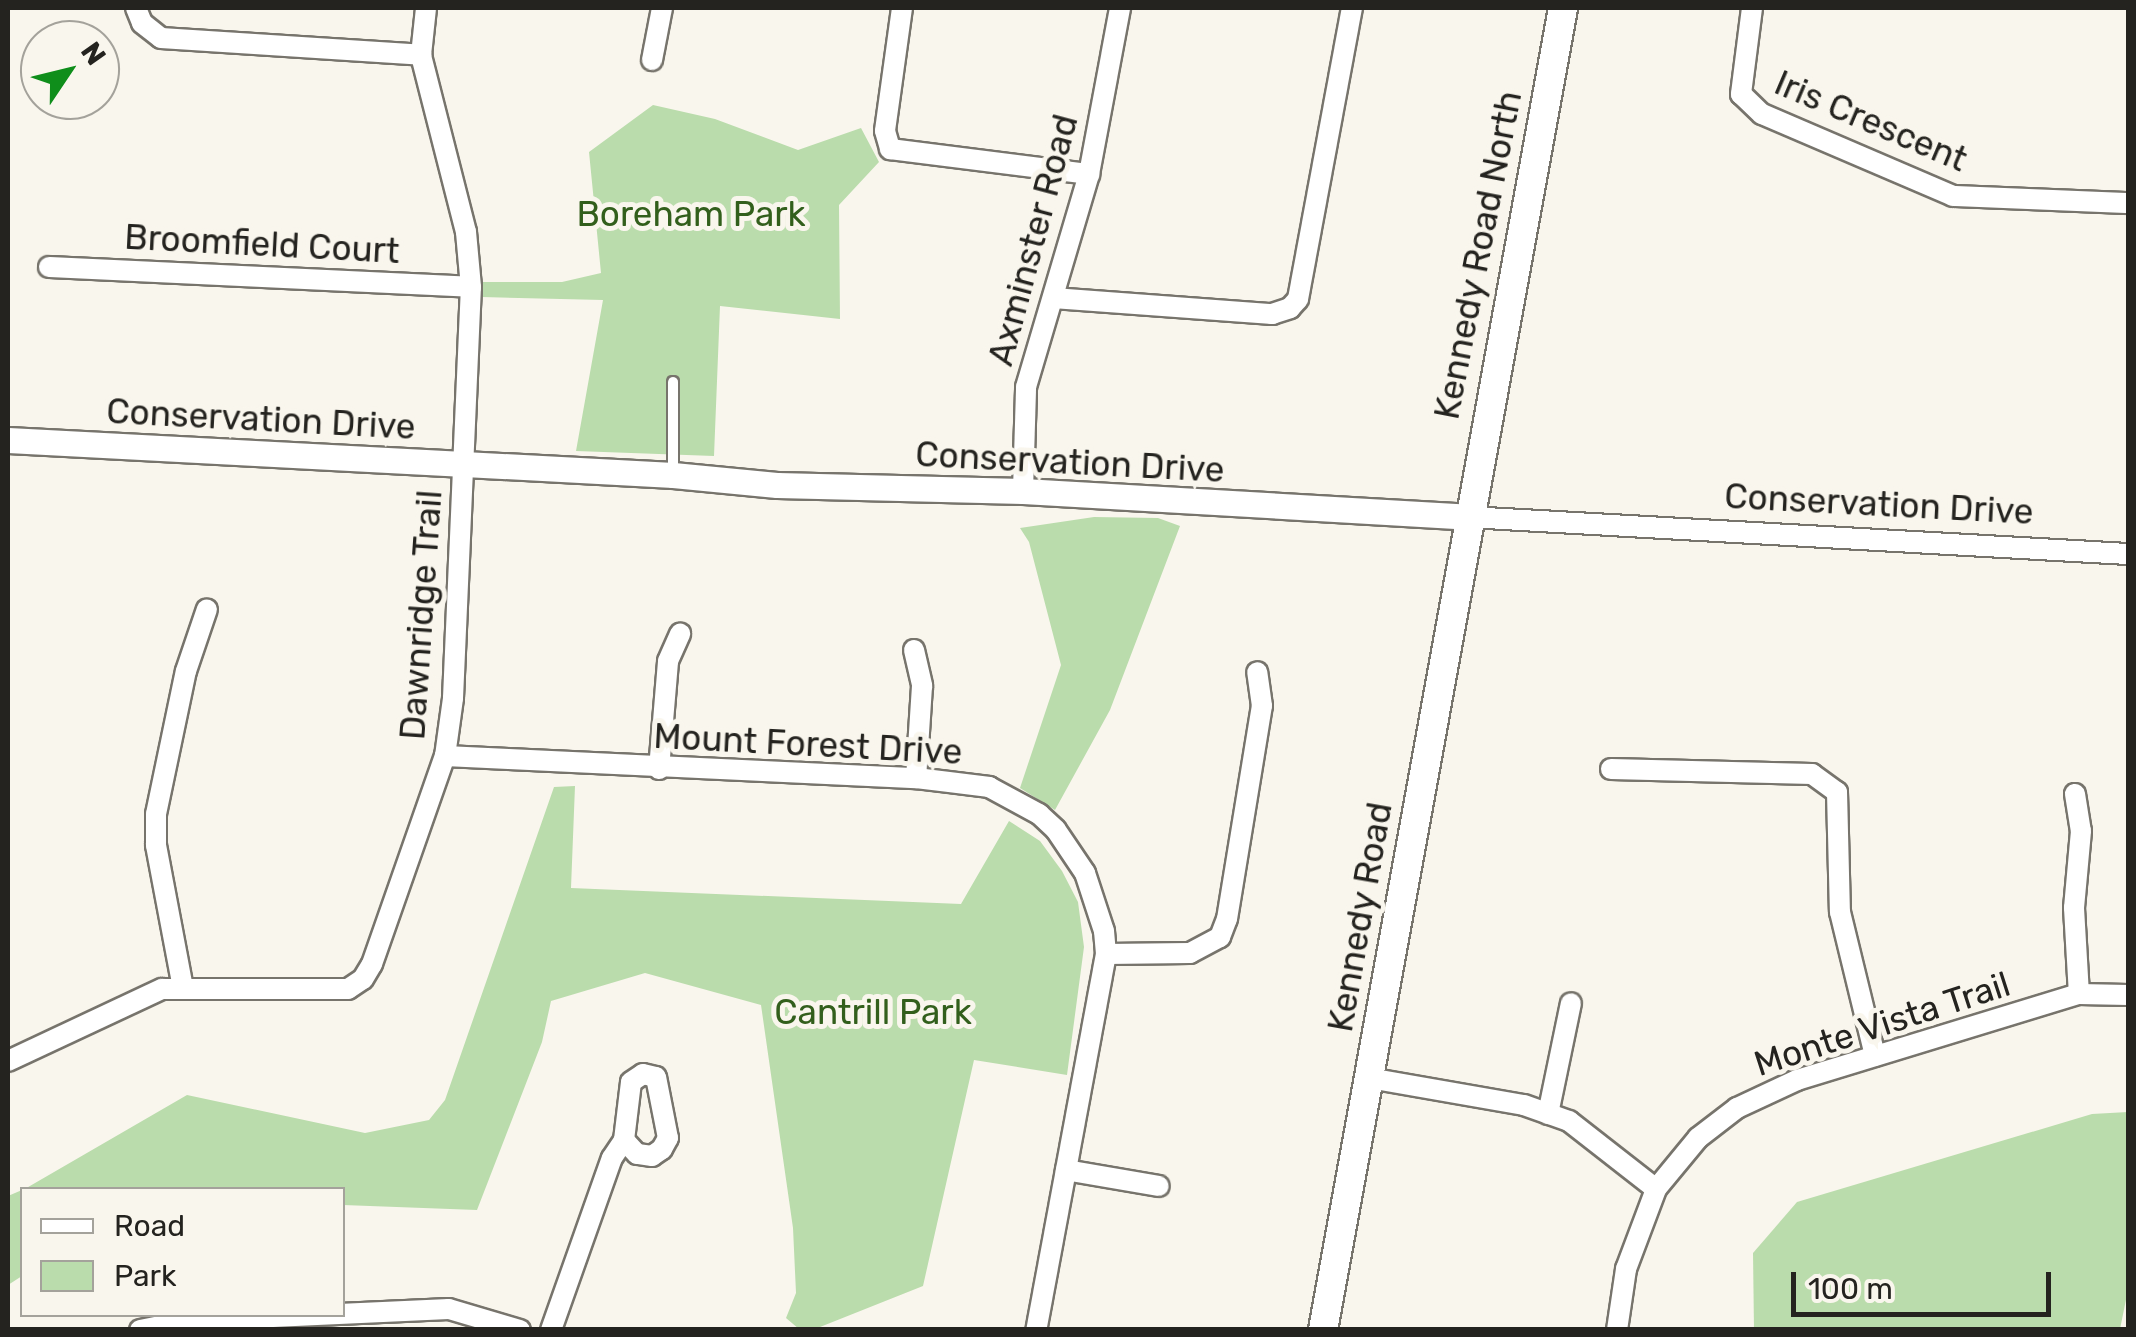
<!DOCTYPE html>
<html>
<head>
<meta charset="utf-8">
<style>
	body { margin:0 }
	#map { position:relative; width:2136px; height:1337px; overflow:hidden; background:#f9f6ed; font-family:Rubik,sans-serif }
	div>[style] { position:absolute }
	.green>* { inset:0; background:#badcac }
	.roads { filter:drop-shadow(2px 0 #77746c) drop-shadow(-2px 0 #77746c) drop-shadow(0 2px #77746c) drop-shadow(0 -2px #77746c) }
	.service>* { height:10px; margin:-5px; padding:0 5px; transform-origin:5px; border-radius:5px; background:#fff }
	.minor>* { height:20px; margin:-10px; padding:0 10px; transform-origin:10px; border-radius:10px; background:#fff }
	.tertiary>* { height:25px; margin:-12.5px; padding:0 12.5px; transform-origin:12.5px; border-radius:12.5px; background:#fff }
	.secondary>* { height:28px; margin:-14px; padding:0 14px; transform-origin:14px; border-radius:14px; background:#fff }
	span { translate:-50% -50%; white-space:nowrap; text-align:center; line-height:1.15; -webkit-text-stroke:10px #f9f6ed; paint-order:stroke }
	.street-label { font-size:35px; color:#24231f }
	.park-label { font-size:35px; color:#325f1c }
	.frame { position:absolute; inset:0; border:10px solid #24231f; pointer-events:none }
	.legend { position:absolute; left:20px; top:1187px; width:325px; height:130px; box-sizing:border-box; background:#f9f6ed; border:2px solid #a4a29b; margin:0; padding:12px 18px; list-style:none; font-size:30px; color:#24231f }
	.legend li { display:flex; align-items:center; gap:20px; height:50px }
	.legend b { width:50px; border:2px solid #a4a29b }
	.north { position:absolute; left:20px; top:20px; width:100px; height:100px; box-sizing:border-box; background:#f9f6ed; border:2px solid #a4a29b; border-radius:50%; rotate:55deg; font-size:28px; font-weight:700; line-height:40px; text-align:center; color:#24231f }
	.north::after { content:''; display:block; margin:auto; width:35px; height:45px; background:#0f8e1b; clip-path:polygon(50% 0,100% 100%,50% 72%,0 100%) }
	.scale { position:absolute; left:1791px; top:1272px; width:260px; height:45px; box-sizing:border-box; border:5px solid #24231f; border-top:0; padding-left:12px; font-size:30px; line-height:35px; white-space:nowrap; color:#24231f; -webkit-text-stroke:8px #f9f6ed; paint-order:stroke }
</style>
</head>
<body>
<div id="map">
	<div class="green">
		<div style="clip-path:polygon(653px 105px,715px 119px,798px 150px,861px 128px,879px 162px,839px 205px,840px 319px,720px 306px,714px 456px,576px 451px,603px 300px,482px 297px,481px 282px,562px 282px,601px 273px,589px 152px)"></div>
		<div style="clip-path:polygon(1094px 517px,1158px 518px,1180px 526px,1110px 710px,1055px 810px,1020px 788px,1061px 665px,1029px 542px,1020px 528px)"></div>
		<div style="clip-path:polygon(575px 786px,571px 888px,961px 904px,1009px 821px,1040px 841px,1062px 871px,1078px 902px,1084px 947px,1067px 1075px,974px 1060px,923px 1286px,815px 1329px,799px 1329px,786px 1318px,796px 1293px,793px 1228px,761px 1005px,645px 973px,551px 1001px,542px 1042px,477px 1210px,343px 1205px,342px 1190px,23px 1190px,187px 1095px,365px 1133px,429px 1120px,445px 1100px,554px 787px)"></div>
		<div style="clip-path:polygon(2128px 1112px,2128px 1290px,2120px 1329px,1754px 1329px,1753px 1253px,1797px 1202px,2092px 1114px)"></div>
		<div style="clip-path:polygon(22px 1190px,22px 1276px,8px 1285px,8px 1196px)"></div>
	</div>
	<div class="roads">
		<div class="service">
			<div style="left:673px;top:382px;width:93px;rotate:90deg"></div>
		</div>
		<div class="minor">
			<div style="left:136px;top:8px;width:16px;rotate:68deg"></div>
			<div style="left:142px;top:23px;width:24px;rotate:38deg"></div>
			<div style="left:161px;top:38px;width:261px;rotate:3.7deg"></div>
			<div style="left:902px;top:8px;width:124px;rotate:97.9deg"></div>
			<div style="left:885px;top:131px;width:19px;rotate:74deg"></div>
			<div style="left:890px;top:149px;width:201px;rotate:7.2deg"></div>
			<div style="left:1752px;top:8px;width:87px;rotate:97.3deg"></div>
			<div style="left:1741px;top:94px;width:29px;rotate:44deg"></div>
			<div style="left:1762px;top:114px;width:208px;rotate:23.2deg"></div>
			<div style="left:1953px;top:196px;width:175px;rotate:2.3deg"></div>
			<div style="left:652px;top:60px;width:53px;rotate:-79.1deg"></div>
			<div style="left:49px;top:267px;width:422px;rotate:2.7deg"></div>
			<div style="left:1053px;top:298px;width:220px;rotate:4.2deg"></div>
			<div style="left:1272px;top:314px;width:19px;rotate:-18deg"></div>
			<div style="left:1290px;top:308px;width:12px;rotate:-48deg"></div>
			<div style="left:1298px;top:299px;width:296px;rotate:-79.5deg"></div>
			<div style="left:1023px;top:491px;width:104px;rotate:-88.3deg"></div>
			<div style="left:1026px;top:387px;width:222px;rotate:-73.5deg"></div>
			<div style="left:1089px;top:174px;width:169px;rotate:-79.4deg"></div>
			<div style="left:1468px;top:517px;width:661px;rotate:3.21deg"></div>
			<div style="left:914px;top:650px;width:37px;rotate:77deg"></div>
			<div style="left:922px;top:686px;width:92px;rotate:93.7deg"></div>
			<div style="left:445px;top:756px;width:472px;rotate:2.7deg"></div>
			<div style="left:916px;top:778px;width:74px;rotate:7deg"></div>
			<div style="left:989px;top:787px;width:57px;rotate:28.4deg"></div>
			<div style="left:1039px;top:814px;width:23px;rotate:43deg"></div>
			<div style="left:1056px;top:830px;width:52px;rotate:56deg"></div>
			<div style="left:1085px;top:873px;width:61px;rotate:71.9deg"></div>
			<div style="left:1104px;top:931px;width:23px;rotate:85deg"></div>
			<div style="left:1106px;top:954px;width:382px;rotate:100.5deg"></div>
			<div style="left:659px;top:769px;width:108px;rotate:-85.2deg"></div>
			<div style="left:668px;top:661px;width:30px;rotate:-66deg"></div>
			<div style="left:1611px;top:769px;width:201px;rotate:1.4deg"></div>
			<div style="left:1812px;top:774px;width:31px;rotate:36deg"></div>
			<div style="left:1837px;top:792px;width:120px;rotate:88.6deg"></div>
			<div style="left:1840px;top:912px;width:148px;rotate:76.3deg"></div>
			<div style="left:2075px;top:794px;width:37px;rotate:81deg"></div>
			<div style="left:2081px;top:831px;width:77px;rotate:95.2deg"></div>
			<div style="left:2074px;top:908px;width:86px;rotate:86.7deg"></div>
			<div style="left:1106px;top:954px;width:84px;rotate:-0.7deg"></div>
			<div style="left:1190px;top:953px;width:34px;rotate:-28deg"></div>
			<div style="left:1220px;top:937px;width:19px;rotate:-69deg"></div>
			<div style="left:1227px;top:919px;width:216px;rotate:-80.7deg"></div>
			<div style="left:1262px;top:706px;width:34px;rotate:-98deg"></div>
			<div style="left:183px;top:988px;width:146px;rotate:-100.7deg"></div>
			<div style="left:156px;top:845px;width:31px;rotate:-90deg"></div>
			<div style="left:156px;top:814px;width:146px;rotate:-78.2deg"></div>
			<div style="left:186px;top:671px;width:65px;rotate:-71.3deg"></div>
			<div style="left:8px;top:1061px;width:170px;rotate:-25.1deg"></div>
			<div style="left:162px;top:989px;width:186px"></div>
			<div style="left:348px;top:989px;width:18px;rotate:-34deg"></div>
			<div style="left:363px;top:979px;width:17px;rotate:-59deg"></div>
			<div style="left:372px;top:964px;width:220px;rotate:-70.7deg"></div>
			<div style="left:445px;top:756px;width:59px;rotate:-82.1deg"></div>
			<div style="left:453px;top:698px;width:411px;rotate:-87.5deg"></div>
			<div style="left:471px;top:287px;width:55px;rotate:-95.2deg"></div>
			<div style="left:466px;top:232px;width:183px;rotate:-104.3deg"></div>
			<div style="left:421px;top:55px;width:47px;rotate:-83.9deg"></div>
			<div style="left:1369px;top:1078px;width:157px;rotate:9.9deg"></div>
			<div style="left:1524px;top:1105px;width:48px;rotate:19.6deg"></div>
			<div style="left:1569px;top:1121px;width:110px;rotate:38deg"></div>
			<div style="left:1548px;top:1114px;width:113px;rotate:-78.3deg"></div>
			<div style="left:1066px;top:1170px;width:94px;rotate:9.8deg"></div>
			<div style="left:140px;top:1330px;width:46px;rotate:-11.3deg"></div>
			<div style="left:185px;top:1321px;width:264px;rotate:-2.6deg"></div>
			<div style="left:449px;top:1309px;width:74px;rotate:16.5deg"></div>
			<div style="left:551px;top:1330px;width:182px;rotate:-70.5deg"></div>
			<div style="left:612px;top:1158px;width:22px;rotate:-56deg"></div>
			<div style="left:624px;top:1140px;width:58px;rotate:-83.1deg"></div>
			<div style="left:631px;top:1082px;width:14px;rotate:-34deg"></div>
			<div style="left:643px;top:1074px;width:13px;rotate:13deg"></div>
			<div style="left:656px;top:1077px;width:62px;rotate:78.9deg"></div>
			<div style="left:668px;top:1138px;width:13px;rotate:119deg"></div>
			<div style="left:662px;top:1149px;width:12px;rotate:145deg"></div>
			<div style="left:652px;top:1156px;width:15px;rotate:-172deg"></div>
			<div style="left:637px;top:1154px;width:19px;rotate:-133deg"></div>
			<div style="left:1617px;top:1330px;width:62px;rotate:-81.6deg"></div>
			<div style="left:1626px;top:1269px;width:85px;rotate:-69.4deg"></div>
			<div style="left:1656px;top:1189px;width:66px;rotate:-50.5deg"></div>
			<div style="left:1698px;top:1138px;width:49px;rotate:-37.6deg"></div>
			<div style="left:1737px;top:1108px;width:66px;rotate:-25deg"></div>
			<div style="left:1797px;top:1080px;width:295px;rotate:-17deg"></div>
			<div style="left:2079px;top:994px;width:49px;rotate:1.2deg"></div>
		</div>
		<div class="tertiary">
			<div style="left:8px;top:440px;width:666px;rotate:3.01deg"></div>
			<div style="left:673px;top:475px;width:104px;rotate:5.5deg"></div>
			<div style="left:777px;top:485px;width:246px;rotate:1.4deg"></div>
			<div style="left:1023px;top:491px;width:446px;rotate:3.3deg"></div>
		</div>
		<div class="secondary">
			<div style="left:1323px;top:1330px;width:1344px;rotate:-79.71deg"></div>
		</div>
	</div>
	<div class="street-label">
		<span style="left:1871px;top:121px;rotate:23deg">Iris Crescent</span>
		<span style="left:1033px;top:240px;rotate:-75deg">Axminster Road</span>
		<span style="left:262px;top:244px;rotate:3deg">Broomfield Court</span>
		<span style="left:1478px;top:255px;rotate:-79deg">Kennedy Road North</span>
		<span style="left:261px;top:419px;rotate:3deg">Conservation Drive</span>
		<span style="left:1070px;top:462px;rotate:3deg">Conservation Drive</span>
		<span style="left:1879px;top:504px;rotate:3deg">Conservation Drive</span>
		<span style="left:421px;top:615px;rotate:-86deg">Dawnridge Trail</span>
		<span style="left:808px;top:744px;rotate:3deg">Mount Forest Drive</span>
		<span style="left:1360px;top:917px;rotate:-80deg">Kennedy Road</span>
		<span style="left:1882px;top:1024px;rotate:-18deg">Monte Vista Trail</span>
	</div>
	<div class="park-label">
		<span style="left:691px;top:214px">Boreham Park</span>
		<span style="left:873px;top:1012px">Cantrill Park</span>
	</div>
	<div class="frame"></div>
	<ul class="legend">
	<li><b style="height:12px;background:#fff"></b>Road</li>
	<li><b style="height:28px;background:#badcac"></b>Park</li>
	</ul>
	<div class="north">N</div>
	<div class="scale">100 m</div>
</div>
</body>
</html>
